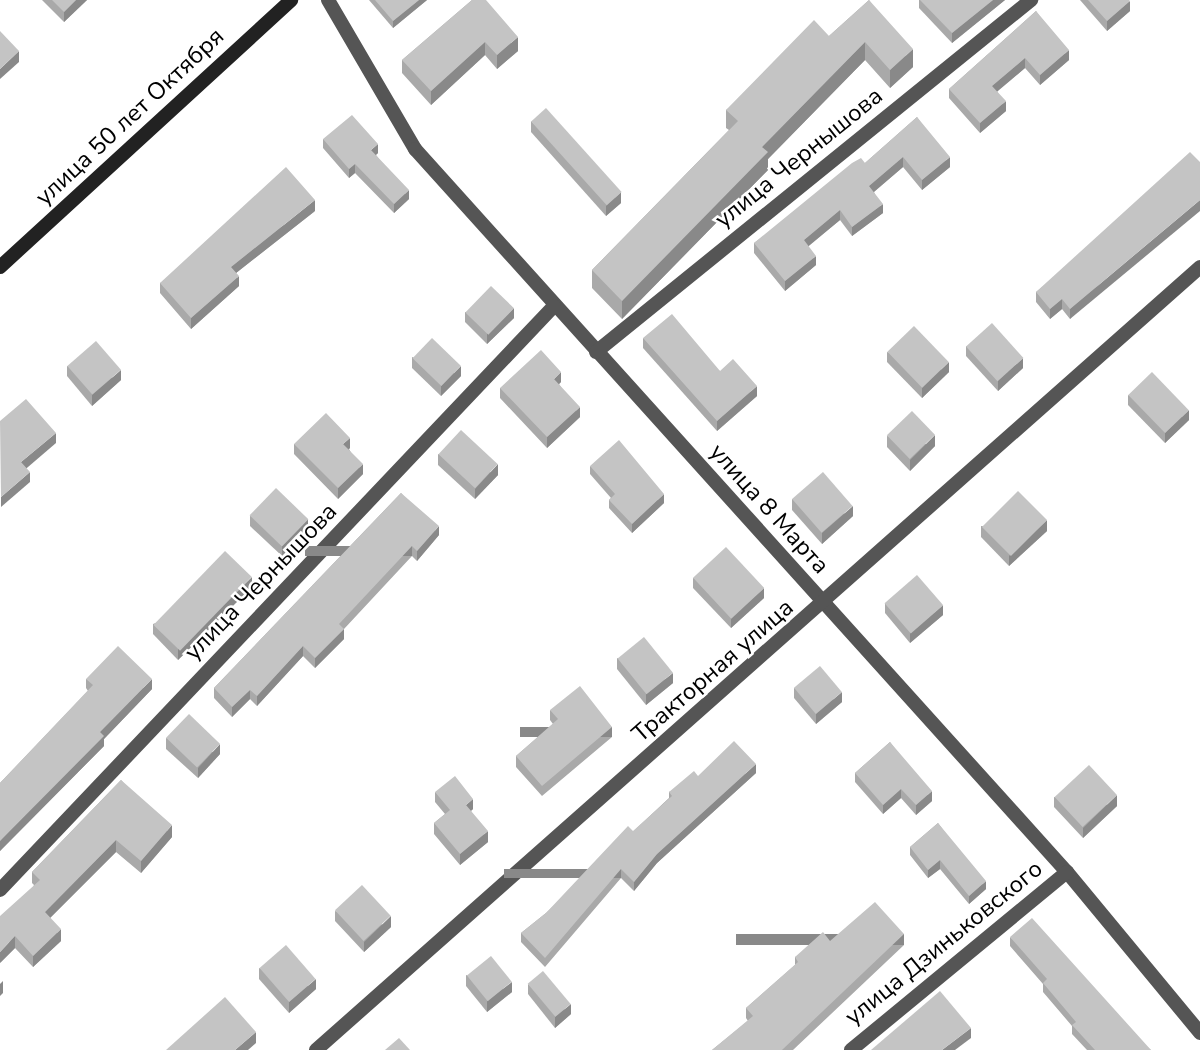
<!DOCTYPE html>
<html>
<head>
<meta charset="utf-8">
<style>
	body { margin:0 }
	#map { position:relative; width:1200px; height:1050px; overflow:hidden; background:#fff; font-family:"Nunito Sans",sans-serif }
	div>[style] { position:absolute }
	.street>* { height:14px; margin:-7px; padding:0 7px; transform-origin:7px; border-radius:7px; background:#555 }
	.secondary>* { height:14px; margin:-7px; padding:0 7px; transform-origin:7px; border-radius:7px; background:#222 }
	.wall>* { inset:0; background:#a9a9a9 }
	.shaded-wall>* { inset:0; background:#898989; transform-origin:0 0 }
	.building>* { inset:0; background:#c4c4c4; transform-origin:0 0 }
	span { translate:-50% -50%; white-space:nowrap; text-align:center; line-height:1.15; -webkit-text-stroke:5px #fff; paint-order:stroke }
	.street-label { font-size:24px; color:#000 }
</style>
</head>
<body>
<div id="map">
	<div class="street">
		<div style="left:328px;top:0;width:173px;rotate:59.7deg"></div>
		<div style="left:415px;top:149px;width:974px;rotate:47.96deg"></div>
		<div style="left:1067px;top:872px;width:209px;rotate:50.4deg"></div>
		<div style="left:596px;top:352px;width:560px;rotate:-38.98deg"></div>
		<div style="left:0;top:890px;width:805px;rotate:-46.51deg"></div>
		<div style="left:316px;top:1050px;width:1181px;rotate:-41.53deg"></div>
		<div style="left:851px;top:1050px;width:280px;rotate:-39.5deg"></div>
	</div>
	<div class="secondary">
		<div style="left:0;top:267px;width:395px;rotate:-42.5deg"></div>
	</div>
	<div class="wall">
		<div style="clip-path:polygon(42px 0,87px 0,64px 22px)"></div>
		<div style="clip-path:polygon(369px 0,427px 0,393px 28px)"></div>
		<div style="clip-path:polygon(472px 0,518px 51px,497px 69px,485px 55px,431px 105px,402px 73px,402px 60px)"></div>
		<div style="clip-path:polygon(869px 0,913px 67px,890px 88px,865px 60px,768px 159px,768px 170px,622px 319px,592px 288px,592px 270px,729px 130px,726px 128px,726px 110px,829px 36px)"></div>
		<div style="clip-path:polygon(919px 0,1005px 0,952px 43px,919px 8px)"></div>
		<div style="clip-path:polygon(1080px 0,1129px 0,1130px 11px,1107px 31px)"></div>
		<div style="clip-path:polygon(1036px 11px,1069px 60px,1040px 85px,1025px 68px,997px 91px,1006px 111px,980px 133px,949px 98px,949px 89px)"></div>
		<div style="clip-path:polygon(917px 117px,950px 167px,922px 190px,903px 167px,874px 192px,883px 213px,852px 236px,840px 220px,808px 246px,816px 265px,785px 291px,754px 253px,754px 243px,865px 163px)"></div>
		<div style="clip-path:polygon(531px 121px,621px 203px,606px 216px,531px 132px)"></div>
		<div style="clip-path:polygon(323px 139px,378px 153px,376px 155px,409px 199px,394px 213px,355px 173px,349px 178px,323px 148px)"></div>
		<div style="clip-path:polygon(1200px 162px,1070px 319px,1062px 309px,1050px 319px,1036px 302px,1036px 292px)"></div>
		<div style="clip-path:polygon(315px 211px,236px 273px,239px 286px,191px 329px,160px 293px,160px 283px)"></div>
		<div style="clip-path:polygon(465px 312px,514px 318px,487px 344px,465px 322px)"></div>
		<div style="clip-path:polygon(643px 338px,720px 371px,757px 396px,717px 431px,643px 348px)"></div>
		<div style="clip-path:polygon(966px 346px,1023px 368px,998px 391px,966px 356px)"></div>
		<div style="clip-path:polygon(887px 352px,949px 372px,922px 398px,887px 362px)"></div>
		<div style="clip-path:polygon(412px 357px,461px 376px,441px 396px,412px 368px)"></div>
		<div style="clip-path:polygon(67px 366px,121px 380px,92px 406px,67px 376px)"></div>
		<div style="clip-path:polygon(561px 382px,559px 384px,580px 417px,547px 448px,500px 398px,500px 388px)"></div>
		<div style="clip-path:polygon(1128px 395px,1189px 420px,1165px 443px,1128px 405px)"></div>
		<div style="clip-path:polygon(887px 436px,935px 446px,910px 471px,887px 447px)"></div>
		<div style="clip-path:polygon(294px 444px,350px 448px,349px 449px,363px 474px,338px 499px,294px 454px)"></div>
		<div style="clip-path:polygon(438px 454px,498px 475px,475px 499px,438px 465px)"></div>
		<div style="clip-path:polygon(590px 466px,664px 503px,632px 533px,609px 508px,609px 500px,611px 498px,590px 474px)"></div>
		<div style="clip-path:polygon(401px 493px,439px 535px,417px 561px,412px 556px,344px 629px,344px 639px,315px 668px,303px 656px,257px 706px,250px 699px,232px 717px,214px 698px,214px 688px)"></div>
		<div style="clip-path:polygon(792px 499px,853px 516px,822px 544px,792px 510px)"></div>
		<div style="clip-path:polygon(250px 516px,308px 529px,282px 556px,250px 526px)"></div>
		<div style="clip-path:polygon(981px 526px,1047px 531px,1009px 566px,981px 537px)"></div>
		<div style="clip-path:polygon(693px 578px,764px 598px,731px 628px,693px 588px)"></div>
		<div style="clip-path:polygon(252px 587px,178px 660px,153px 634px,153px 624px)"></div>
		<div style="clip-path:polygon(885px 603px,943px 615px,910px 643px,885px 613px)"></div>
		<div style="clip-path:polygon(617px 658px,673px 683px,646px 705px,617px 669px)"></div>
		<div style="clip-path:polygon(86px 679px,152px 689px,104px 739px,104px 746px,0 851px,0 783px,88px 691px,86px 688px)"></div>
		<div style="clip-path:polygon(794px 688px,842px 702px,816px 724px,794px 698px)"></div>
		<div style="clip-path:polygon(550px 710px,612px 737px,542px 796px,516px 767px,516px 756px,553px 724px,550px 720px)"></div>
		<div style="clip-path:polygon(166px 738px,220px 754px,198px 778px,166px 749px)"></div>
		<div style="clip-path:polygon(890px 742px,932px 801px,916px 815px,901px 798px,883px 814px,855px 782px,855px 773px)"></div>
		<div style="clip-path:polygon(756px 773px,657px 863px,634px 891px,621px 878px,545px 967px,521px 942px,521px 933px,546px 913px,669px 798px,669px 792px,698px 776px)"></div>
		<div style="clip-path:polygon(121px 780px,172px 837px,141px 873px,116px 852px,50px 918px,61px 941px,33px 967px,15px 948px,0 963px,34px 885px,32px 883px,32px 872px)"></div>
		<div style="clip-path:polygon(435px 792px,473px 809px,471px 811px,488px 842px,460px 865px,434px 834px,434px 823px,445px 814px,435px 802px)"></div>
		<div style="clip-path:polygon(1054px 797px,1117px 806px,1083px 838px,1054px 807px)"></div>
		<div style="clip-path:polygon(938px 823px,986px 889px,969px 904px,940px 869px,928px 878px,910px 855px,910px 847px)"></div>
		<div style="clip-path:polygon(335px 911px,391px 927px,364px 952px,335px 921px)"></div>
		<div style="clip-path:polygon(1010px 937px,1151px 1050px,1087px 1050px,1072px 1034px,1072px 1026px,1043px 992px,1043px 984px,1010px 946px)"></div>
		<div style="clip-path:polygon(830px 941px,904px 945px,793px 1050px,712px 1050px,748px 1021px,746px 1018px,746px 1008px,795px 965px,795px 957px)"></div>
		<div style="clip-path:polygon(259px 968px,316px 989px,289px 1013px,259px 979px)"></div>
		<div style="clip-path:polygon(466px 975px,512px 992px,487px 1012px,466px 986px)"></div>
		<div style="clip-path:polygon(528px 984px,571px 1014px,555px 1028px,528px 994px)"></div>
	</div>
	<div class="shaded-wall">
		<div style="clip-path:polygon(76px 0,87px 0,64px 22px,64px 12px)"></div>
		<div style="clip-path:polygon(419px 0,427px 0,393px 28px,393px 21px)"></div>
		<div style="clip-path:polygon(993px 0,1005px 0,952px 43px,952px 33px)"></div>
		<div style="clip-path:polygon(1130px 1px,1130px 11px,1107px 31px,1107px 21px)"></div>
		<div style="clip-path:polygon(518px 37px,518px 51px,497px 69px,497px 55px)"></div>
		<div style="clip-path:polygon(485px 42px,485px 55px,431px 105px,431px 91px)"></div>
		<div style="clip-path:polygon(865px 42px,865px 60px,768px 159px,768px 170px,622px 319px,622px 301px,762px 147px)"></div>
		<div style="clip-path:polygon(913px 49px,913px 67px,890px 88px,890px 70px)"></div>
		<div style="clip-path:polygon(1069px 50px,1069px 60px,1040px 85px,1040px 75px)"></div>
		<div style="clip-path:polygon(19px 51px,19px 62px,0 79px,0 69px)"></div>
		<div style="clip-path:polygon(1025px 58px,1025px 68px,992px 96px,992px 86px)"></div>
		<div style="clip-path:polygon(1006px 101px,1006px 111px,980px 133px,980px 123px)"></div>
		<div style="clip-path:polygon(378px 144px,378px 153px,371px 159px,371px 150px)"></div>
		<div style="clip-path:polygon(903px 157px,903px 167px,869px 196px,869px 186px)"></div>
		<div style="clip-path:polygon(950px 157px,950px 167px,922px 190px,922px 180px)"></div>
		<div style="clip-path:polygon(355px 164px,355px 173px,349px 178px,349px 169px)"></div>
		<div style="clip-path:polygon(409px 190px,409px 199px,394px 213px,394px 204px)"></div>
		<div style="clip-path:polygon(621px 192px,621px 203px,606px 216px,606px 206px)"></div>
		<div style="clip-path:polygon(315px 200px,315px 211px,231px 277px,231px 267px)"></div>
		<div style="clip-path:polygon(1200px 200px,1200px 211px,1070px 319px,1070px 309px)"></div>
		<div style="clip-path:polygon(883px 204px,883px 213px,852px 236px,852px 227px)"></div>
		<div style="clip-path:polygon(840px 210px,840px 220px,804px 250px,804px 240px)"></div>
		<div style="clip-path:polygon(816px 256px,816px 265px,785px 291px,785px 281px)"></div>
		<div style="clip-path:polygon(239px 276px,239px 286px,191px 329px,191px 318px)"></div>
		<div style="clip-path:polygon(1062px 299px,1062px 309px,1050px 319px,1050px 309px)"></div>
		<div style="clip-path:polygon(514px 308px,514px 318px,487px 344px,487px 334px)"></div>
		<div style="clip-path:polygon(1023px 358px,1023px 368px,998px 391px,998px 381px)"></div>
		<div style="clip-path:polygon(949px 362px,949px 372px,922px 398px,922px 388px)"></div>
		<div style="clip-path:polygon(461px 366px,461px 376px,441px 396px,441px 386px)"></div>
		<div style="clip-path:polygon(121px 370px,121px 380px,92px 406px,92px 395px)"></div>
		<div style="clip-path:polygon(561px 372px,561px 382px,554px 389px,554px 379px)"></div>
		<div style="clip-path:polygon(757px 386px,757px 396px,717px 431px,717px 421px)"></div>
		<div style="clip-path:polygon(580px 407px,580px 417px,547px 448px,547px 437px)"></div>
		<div style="clip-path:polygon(1189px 410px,1189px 420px,1165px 443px,1165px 433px)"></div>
		<div style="clip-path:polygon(56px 433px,56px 443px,21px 473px,21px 462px)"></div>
		<div style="clip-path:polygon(935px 435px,935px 446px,910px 471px,910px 460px)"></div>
		<div style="clip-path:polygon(350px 438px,350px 448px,343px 454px,343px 444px)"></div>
		<div style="clip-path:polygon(363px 464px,363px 474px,338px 499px,338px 488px)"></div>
		<div style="clip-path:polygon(498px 464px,498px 475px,475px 499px,475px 489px)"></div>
		<div style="clip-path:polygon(30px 472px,30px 482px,1px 507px,1px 497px)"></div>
		<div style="clip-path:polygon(664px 494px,664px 503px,632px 533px,632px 524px)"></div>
		<div style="clip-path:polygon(853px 506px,853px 516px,822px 544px,822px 533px)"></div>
		<div style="clip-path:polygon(308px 519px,308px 529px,282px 556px,282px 546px)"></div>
		<div style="clip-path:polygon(1047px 520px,1047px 531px,1009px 566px,1009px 556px)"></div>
		<div style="clip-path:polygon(439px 526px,439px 535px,417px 561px,417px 551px)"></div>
		<div style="left:412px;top:546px;width:10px;height:107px;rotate:90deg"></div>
		<div style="clip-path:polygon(252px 577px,252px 587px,178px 660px,178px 649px)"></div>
		<div style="clip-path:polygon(764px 588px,764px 598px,731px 628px,731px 618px)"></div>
		<div style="clip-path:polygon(943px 605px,943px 615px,910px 643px,910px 633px)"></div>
		<div style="clip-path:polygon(344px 629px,344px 639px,315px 668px,315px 658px)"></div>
		<div style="clip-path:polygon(303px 646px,303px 656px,257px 706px,257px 696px)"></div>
		<div style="clip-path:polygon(673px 673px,673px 683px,646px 705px,646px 694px)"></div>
		<div style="clip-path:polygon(152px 679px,152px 689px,104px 739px,104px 746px,0 851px,0 841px,100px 732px)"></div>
		<div style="clip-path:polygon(250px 690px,250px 699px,232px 717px,232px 707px)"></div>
		<div style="clip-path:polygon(842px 692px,842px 702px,816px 724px,816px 714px)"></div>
		<div style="left:612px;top:727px;width:10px;height:92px;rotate:90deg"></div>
		<div style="clip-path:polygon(220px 744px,220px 754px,198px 778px,198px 768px)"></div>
		<div style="clip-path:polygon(756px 764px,756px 773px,657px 863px,634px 891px,634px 882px,657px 854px)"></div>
		<div style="clip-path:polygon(901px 789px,901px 798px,883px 814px,883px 805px)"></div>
		<div style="clip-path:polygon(932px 791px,932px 801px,916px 815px,916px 805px)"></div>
		<div style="clip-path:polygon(1117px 795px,1117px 806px,1083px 838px,1083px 828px)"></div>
		<div style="clip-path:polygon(473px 799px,473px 809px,466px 815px,466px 805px)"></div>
		<div style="clip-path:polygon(172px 825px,172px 837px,141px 873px,141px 861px)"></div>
		<div style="clip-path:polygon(488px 831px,488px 842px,460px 865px,460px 854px)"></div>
		<div style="clip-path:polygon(116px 840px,116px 852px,45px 923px,45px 912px)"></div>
		<div style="clip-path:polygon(940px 860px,940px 869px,928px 878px,928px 870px)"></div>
		<div style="left:621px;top:869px;width:9px;height:117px;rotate:90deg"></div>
		<div style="clip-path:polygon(986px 881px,986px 889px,969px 904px,969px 896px)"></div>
		<div style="clip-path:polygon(391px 916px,391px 927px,364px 952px,364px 942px)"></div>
		<div style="clip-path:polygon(61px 929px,61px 941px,33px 967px,33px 956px)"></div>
		<div style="left:904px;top:934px;width:11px;height:168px;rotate:90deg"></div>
		<div style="clip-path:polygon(15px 936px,15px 948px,0 963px,0 952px)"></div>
		<div style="clip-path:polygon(316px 979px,316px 989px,289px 1013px,289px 1002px)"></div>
		<div style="clip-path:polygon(3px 981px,3px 993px,0 996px,0 984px)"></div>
		<div style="clip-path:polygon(512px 982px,512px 992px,487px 1012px,487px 1001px)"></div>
		<div style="clip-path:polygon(571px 1004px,571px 1014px,555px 1028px,555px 1017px)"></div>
		<div style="clip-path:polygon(971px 1028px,971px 1038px,955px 1050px,942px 1050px)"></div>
		<div style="clip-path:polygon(256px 1032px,256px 1043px,248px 1050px,235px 1050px)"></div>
	</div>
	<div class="building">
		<div style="clip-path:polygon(52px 0,76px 0,64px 12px)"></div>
		<div style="clip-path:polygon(375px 0,419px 0,393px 21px)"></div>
		<div style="clip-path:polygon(472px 0,486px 0,518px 37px,497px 55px,485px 42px,431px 91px,402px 60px)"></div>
		<div style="clip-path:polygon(869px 0,913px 49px,890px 70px,865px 42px,762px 147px,768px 152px,622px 301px,592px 270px,738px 121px,726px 110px,814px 20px,829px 36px)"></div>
		<div style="clip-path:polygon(920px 0,993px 0,952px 33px)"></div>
		<div style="clip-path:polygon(1088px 0,1129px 0,1130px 1px,1107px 21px)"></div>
		<div style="clip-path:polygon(1036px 11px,1069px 50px,1040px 75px,1025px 58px,992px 86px,1006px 101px,980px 123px,949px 89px)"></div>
		<div style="clip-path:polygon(0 31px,19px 51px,0 69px)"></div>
		<div style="left:546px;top:108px;width:113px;height:20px;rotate:48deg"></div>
		<div style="clip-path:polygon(352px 115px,378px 144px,371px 150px,409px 190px,394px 204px,355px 164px,349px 169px,323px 139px)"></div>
		<div style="clip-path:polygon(917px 117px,950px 157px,922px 180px,903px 157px,869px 186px,883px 204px,852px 227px,840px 210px,804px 240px,816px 256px,785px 281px,754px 243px,852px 163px,861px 158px,865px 163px)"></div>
		<div style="clip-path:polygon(1190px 152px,1200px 162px,1200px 200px,1070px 309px,1062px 299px,1050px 309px,1036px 292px)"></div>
		<div style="clip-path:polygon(286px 167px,315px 200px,231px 267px,239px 276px,191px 318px,160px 283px)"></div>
		<div style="left:491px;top:286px;width:32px;height:37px;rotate:44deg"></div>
		<div style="clip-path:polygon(672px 314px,720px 371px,733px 359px,757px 386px,717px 421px,643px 338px)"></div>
		<div style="left:992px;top:323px;width:47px;height:35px;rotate:48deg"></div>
		<div style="left:914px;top:326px;width:50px;height:37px;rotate:46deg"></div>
		<div style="left:432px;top:338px;width:40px;height:28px;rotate:44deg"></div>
		<div style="left:96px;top:341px;width:38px;height:38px;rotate:49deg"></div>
		<div style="clip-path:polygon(541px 350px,561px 372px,554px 379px,580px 407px,547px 437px,500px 388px)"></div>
		<div style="left:1152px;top:372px;width:53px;height:33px;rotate:46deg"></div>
		<div style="clip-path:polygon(26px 399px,56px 433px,21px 462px,30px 472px,1px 497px,0 421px)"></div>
		<div style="left:912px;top:411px;width:33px;height:35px;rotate:46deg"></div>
		<div style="clip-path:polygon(326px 413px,350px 438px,343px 444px,363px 464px,338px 488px,294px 444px)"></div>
		<div style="left:461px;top:430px;width:50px;height:33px;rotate:43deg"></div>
		<div style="clip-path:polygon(619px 440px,664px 494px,632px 524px,609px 500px,615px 494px,590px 466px)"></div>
		<div style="left:823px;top:472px;width:45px;height:41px;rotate:49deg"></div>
		<div style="left:276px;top:488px;width:45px;height:38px;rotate:44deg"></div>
		<div style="left:1018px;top:491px;width:41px;height:51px;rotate:45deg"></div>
		<div style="clip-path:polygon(401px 493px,439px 526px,417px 551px,412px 546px,339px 624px,344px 629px,315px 658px,303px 646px,257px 696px,250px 690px,232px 707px,214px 688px)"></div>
		<div style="left:726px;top:547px;width:56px;height:45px;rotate:47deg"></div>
		<div style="left:225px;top:551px;width:37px;height:103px;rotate:44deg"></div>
		<div style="left:917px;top:575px;width:40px;height:43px;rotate:49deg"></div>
		<div style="left:644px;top:637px;width:46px;height:34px;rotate:51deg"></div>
		<div style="clip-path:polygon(118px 646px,152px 679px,100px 732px,104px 736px,0 841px,0 783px,93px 685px,86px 679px)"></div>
		<div style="left:820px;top:666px;width:34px;height:34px;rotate:50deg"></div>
		<div style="clip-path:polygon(580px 686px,612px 727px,542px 786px,516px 756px,558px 719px,550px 710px)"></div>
		<div style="left:189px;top:714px;width:43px;height:33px;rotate:44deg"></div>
		<div style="clip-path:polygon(734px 741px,756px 764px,657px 854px,634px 882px,621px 869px,545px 958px,521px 933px,546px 913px,628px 826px,633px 831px,672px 796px,669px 792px,694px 771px,698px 776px)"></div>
		<div style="clip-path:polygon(890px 742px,932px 791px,916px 805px,901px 789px,883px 805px,855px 773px)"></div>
		<div style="left:1089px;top:765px;width:41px;height:47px;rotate:47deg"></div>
		<div style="clip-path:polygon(455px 776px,473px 799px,466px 805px,488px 831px,460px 854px,434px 823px,450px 810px,435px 792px)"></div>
		<div style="clip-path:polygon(121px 780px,172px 825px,141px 861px,116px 840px,45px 912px,61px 929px,33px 956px,15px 936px,0 952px,0 916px,40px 880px,32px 872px)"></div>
		<div style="clip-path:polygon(938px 823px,986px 881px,969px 896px,940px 860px,928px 870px,910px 847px)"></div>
		<div style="left:362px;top:885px;width:42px;height:37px;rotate:47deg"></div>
		<div style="clip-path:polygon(875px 902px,904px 934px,782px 1050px,712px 1050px,753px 1016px,746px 1008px,798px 962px,795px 957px,823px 932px,830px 941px)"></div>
		<div style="clip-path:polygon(1032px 918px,1151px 1050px,1095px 1050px,1072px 1025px,1076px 1022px,1043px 983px,1047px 979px,1010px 937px)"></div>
		<div style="left:286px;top:945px;width:45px;height:35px;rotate:49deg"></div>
		<div style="left:491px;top:956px;width:33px;height:31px;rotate:51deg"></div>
		<div style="left:543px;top:971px;width:43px;height:20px;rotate:50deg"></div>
		<div style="clip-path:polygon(940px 991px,971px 1028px,942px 1050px,871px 1050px)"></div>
		<div style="clip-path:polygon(225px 997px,256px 1032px,235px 1050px,166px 1050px)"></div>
		<div style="clip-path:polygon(399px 1038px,410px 1050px,385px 1050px)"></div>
	</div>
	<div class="street-label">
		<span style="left:130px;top:117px;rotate:-43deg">улица 50 лет Октября</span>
		<span style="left:799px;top:158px;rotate:-39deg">улица Чернышова</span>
		<span style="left:769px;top:509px;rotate:48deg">улица 8 Марта</span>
		<span style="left:261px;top:582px;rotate:-46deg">улица Чернышова</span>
		<span style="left:713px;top:671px;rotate:-41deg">Тракторная улица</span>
		<span style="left:944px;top:943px;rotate:-39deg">улица Дзиньковского</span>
	</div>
</div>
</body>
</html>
